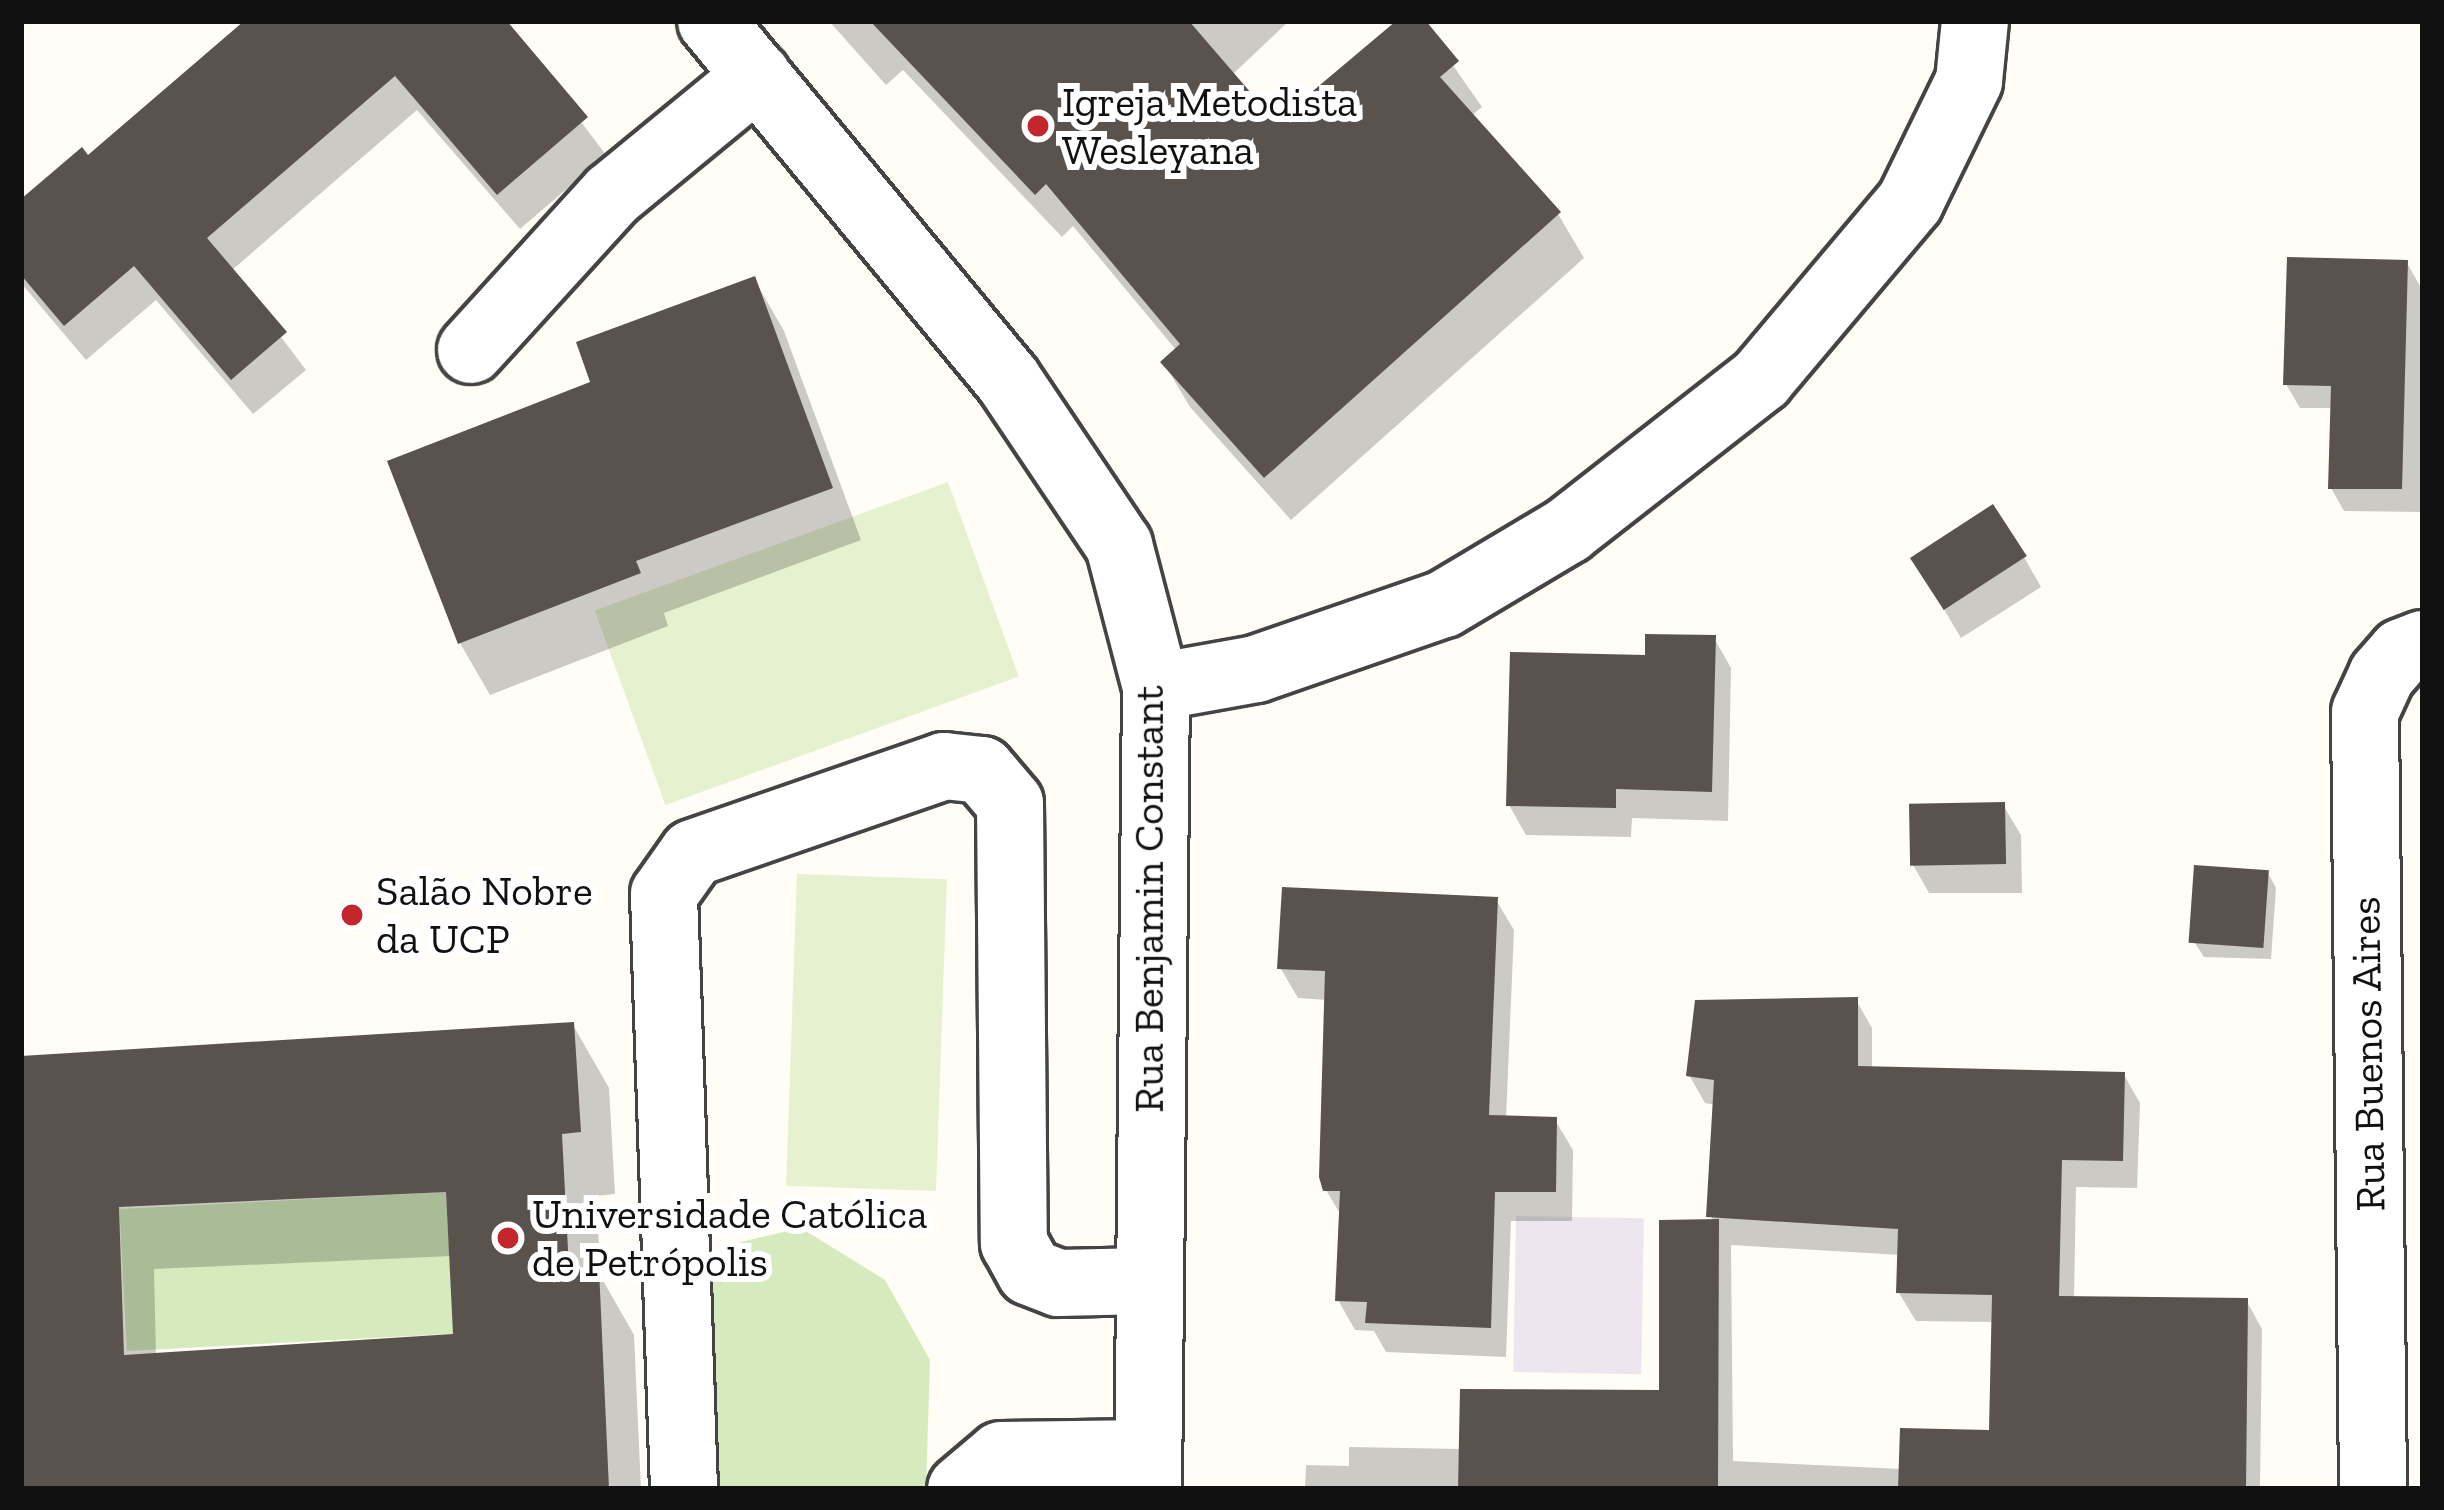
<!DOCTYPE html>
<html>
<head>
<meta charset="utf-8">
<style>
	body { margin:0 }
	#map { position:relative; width:2444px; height:1510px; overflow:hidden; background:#fffdf5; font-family:"Zilla Slab",serif }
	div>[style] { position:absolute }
	.industrial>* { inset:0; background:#eee6ef; transform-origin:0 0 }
	.green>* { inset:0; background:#d5ebbd; transform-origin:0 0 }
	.pitch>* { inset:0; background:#e6f2cf; transform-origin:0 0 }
	.shadow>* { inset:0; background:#0003 }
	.building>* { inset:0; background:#5a524d; transform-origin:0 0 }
	.roads { filter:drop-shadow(3px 0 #444) drop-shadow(-3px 0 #444) drop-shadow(0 3px #444) drop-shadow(0 -3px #444) }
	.minor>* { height:66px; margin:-33px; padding:0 33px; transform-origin:33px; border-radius:33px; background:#fff }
	.dots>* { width:33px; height:33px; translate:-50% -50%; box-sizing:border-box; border:6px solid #fff; border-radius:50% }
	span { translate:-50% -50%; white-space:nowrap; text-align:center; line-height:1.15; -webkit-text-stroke:12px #fff; paint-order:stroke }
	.poi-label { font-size:42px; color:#111 }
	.left { translate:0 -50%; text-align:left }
	.street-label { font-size:42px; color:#111 }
	.frame { position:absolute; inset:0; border:24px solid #111; pointer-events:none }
</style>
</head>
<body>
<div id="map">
	<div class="industrial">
		<div style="left:1516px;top:1216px;width:128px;height:156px;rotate:1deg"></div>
	</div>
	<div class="green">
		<div style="left:446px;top:1192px;width:142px;height:327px;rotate:87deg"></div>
		<div style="clip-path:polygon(801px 1228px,885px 1280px,930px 1360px,926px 1489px,702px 1489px,697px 1309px,732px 1244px)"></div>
	</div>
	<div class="pitch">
		<div style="left:948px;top:482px;width:207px;height:376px;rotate:70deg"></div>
		<div style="left:797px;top:874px;width:150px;height:312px;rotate:2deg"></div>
	</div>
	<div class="shadow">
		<div style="clip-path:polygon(248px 21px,505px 21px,606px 155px,520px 229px,417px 110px,231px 271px,306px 370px,253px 414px,156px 300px,86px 360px,21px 283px,21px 202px,88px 159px)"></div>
		<div style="clip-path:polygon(829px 21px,1289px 21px,1232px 75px,1275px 126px,1401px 21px,1422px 21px,1482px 107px,1471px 116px,1558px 214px,1584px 258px,1291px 520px,1190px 407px,1164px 363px,1177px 351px,1073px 226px,1062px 237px,903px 70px,886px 85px)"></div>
		<div style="clip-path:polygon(2407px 263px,2420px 286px,2423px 512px,2344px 511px,2331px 488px,2333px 408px,2300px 408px,2286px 384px)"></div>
		<div style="clip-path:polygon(754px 279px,784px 331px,861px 540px,664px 613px,668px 626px,490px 695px,460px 643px,391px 463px,594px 383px)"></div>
		<div style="clip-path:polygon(2024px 557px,2041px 587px,1961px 638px,1914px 559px)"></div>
		<div style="clip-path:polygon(1714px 638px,1731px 668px,1728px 821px,1632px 818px,1631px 837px,1526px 835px,1509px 805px,1648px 658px)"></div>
		<div style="clip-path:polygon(2003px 805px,2021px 835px,2022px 893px,1929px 893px,1912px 863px)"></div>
		<div style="clip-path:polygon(2268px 873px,2276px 888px,2271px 959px,2204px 957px,2195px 943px)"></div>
		<div style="clip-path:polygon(1496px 900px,1514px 930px,1506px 1119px,1555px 1120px,1573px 1150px,1572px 1221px,1511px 1221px,1506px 1357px,1386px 1352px,1374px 1331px,1355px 1330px,1338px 1300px,1342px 1217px,1326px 1190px,1327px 1000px,1298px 998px,1281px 969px)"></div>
		<div style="clip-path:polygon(evenodd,1856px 1000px,1872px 1028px,1872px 1069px,2124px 1075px,2140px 1103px,2137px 1188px,2076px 1187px,2074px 1299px,2246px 1300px,2262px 1329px,2260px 1489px,1305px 1489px,1306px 1465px,1349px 1466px,1349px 1447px,1462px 1449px,1662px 1393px,1712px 1222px,1716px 1105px,1705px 1103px,1689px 1075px,1856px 1000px,1731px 1245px,1901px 1255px,1899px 1293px,1916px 1321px,1994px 1322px,1992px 1433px,1902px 1469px,1733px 1461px,1731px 1245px)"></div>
		<div style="clip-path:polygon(evenodd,573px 1025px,609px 1088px,615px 1194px,596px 1196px,601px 1277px,634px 1335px,641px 1489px,21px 1489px,21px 1059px,573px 1025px,452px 1256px,456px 1337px,156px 1356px,154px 1269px,452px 1256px)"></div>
	</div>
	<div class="building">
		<div style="clip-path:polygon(244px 21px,507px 21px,588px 117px,497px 195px,395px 76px,207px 238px,287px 332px,231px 380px,134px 266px,64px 326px,21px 275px,21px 199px,82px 147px,88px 155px)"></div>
		<div style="clip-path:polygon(870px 21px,1189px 21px,1276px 122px,1396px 21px,1426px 21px,1459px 61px,1440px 77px,1561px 212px,1264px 478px,1160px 362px,1180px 344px,1046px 184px,1035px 195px)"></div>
		<div style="clip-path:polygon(2287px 257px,2408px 260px,2402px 489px,2328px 489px,2331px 386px,2283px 385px)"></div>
		<div style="clip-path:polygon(755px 276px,833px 488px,636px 561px,641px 573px,458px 644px,387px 461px,590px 382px,576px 342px)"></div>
		<div style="left:1993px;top:504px;width:62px;height:99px;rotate:57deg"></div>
		<div style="clip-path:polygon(1645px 634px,1716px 635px,1712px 792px,1616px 789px,1616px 808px,1506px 806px,1510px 652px,1645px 655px)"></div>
		<div style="left:2005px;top:802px;width:62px;height:96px;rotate:89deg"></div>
		<div style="left:2194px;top:865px;width:75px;height:78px;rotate:4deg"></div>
		<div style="clip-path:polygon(1282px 887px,1498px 897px,1489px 1115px,1557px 1117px,1556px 1192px,1495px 1192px,1491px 1328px,1365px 1323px,1367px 1302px,1335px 1301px,1340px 1191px,1323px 1191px,1319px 1177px,1325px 971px,1277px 969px)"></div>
		<div style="clip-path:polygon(1858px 997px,1858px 1066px,2125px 1072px,2123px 1161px,2062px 1160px,2059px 1296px,2248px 1298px,2246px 1489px,1898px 1489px,1900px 1428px,1989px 1430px,1992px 1295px,1896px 1293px,1898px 1229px,1706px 1217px,1714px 1080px,1686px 1076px,1695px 1000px)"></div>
		<div style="clip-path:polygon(evenodd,574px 1022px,581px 1132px,562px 1134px,569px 1269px,599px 1269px,609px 1489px,21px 1489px,21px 1056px,574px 1022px,446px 1192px,453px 1334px,124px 1355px,119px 1207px,446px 1192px)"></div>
		<div style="clip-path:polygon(1719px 1219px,1718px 1489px,1458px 1489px,1460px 1389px,1659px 1390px,1659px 1220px)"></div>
	</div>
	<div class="roads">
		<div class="minor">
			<div style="left:711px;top:21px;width:466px;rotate:50.4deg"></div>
			<div style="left:1008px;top:380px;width:199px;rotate:56.1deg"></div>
			<div style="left:1119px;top:545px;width:147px;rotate:75.4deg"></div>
			<div style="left:1156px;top:687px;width:802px;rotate:90.57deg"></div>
			<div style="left:471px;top:350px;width:210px;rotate:-47.7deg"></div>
			<div style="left:612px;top:195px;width:188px;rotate:-39.4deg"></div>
			<div style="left:1156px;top:687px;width:102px;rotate:-10.2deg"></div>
			<div style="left:1256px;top:669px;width:199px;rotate:-19.1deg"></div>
			<div style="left:1444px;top:604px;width:144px;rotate:-30.8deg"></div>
			<div style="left:1568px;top:530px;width:245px;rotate:-38deg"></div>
			<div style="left:1761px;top:379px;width:231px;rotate:-49.9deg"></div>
			<div style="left:1910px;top:202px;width:135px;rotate:-64deg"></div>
			<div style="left:1969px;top:81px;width:60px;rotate:-84.3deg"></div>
			<div style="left:684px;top:1489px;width:595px;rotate:-91.93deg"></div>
			<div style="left:664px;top:894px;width:50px;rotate:-54.7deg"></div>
			<div style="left:693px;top:853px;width:266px;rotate:-19.1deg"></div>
			<div style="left:944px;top:766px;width:38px;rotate:6deg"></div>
			<div style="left:982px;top:770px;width:43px;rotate:49.7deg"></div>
			<div style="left:1010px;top:803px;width:440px;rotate:89.5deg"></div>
			<div style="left:1014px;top:1243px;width:33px;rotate:61deg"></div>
			<div style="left:1030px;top:1272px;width:31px;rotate:21deg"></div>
			<div style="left:1059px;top:1283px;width:86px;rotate:-1.3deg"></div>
			<div style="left:961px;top:1489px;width:52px;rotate:-40.4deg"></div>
			<div style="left:1001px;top:1455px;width:146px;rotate:-0.8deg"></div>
			<div style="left:2373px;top:1489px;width:777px;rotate:-90.59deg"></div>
			<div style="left:2365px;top:712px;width:41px;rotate:-65.3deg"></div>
			<div style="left:2382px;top:675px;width:30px;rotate:-49deg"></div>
			<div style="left:2402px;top:652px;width:22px;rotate:-21deg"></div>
		</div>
	</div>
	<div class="dots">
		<div style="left:1038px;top:126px;background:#c4262e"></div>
		<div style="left:352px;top:915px;background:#c4262e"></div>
		<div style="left:508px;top:1238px;background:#c4262e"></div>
	</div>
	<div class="poi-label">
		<span class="left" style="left:1062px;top:126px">Igreja Metodista<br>Wesleyana</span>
		<span class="left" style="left:376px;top:915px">Salão Nobre<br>da UCP</span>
		<span class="left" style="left:532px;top:1238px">Universidade Católica<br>de Petrópolis</span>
	</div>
	<div class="street-label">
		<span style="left:1149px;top:899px;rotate:-90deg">Rua Benjamin Constant</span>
		<span style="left:2368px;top:1054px;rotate:-91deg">Rua Buenos Aires</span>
	</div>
	<div class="frame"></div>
</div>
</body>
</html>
